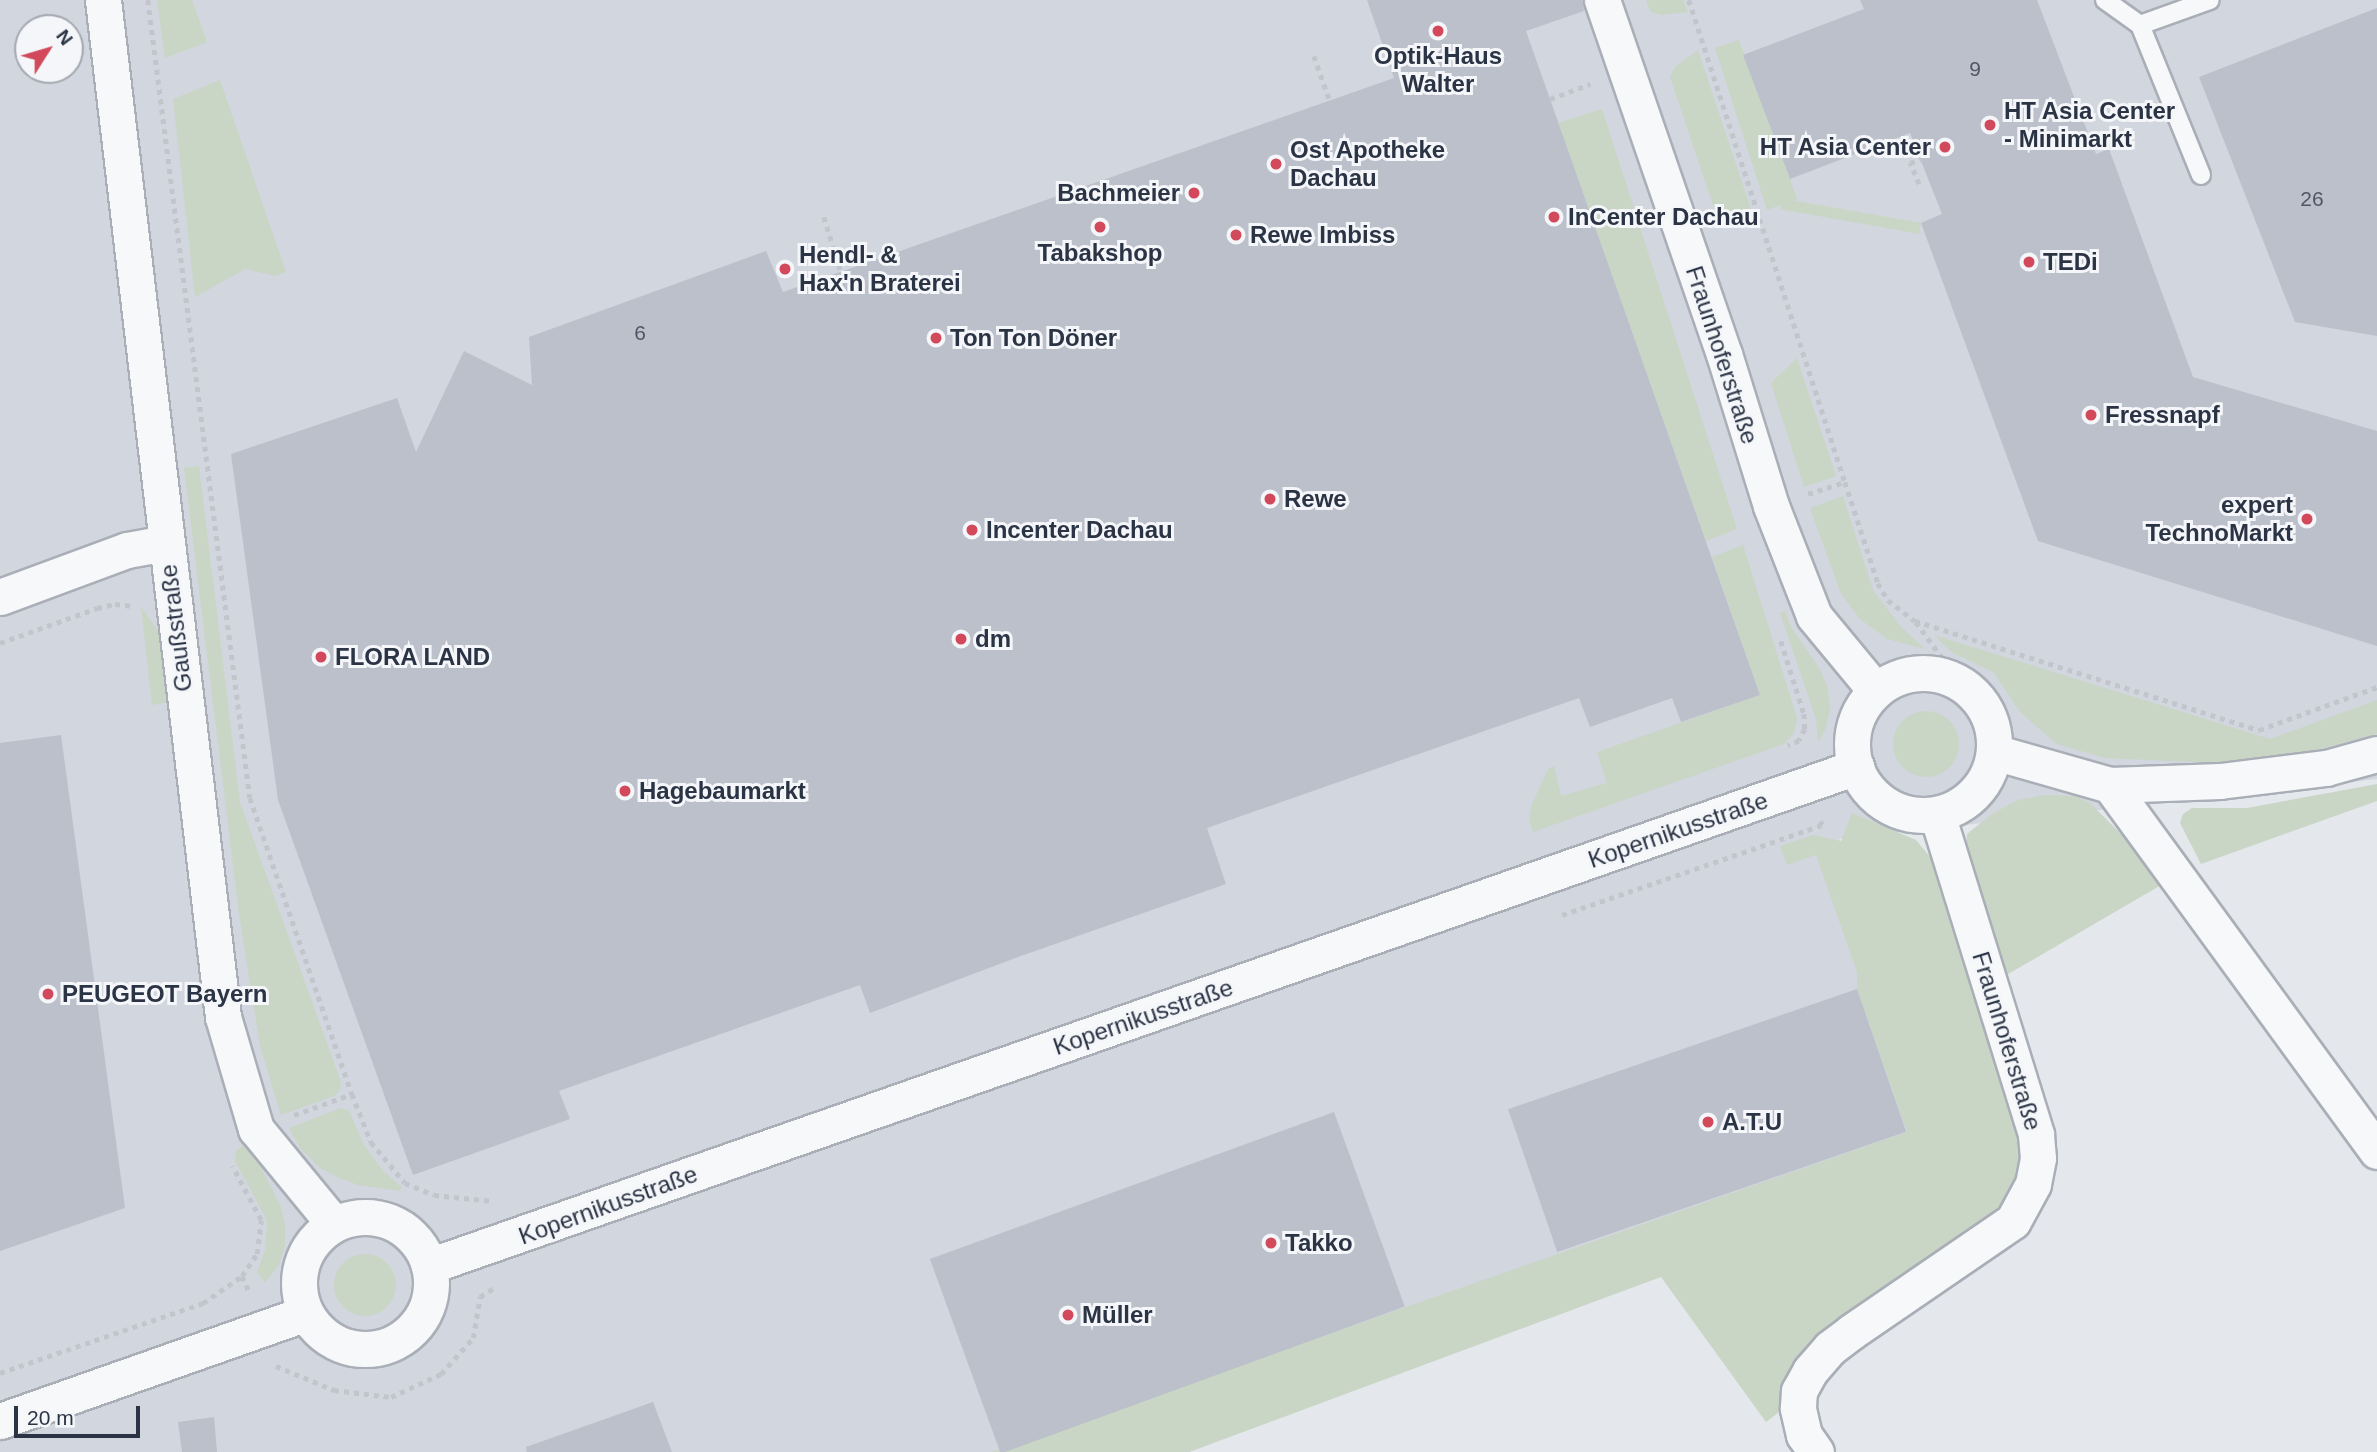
<!DOCTYPE html>
<html>
<head>
<meta charset="utf-8">
<style>
	body { margin:0 }
	#map { position:relative; width:2377px; height:1452px; overflow:hidden; background:#e4e7ec; font-family:Helvetica,sans-serif }
	div>[style] { position:absolute }
	.built>* { inset:0; background:#d2d6de }
	.green>* { inset:0; background:#c9d6c5; transform-origin:0 0 }
	.round { border-radius:50% }
	.building>* { inset:0; background:#bbc0ca; transform-origin:0 0 }
	.path>* { height:4.5px; margin-top:-2.25px; transform-origin:0; background:repeating-linear-gradient(90deg,#c2c5cb 0 5px,transparent 0 10px) }
	.roads { filter:drop-shadow(2px 0 #a9aeb7) drop-shadow(-2px 0 #a9aeb7) drop-shadow(0 2px #a9aeb7) drop-shadow(0 -2px #a9aeb7) }
	.lane>* { height:18px; margin:-9px; padding:0 9px; transform-origin:9px; border-radius:9px; background:#f7f8fa }
	.street>* { height:35px; margin:-17.5px; padding:0 17.5px; transform-origin:17.5px; border-radius:17.5px; background:#f7f8fa }
	.street>.ring { margin:-17.5px; padding:0; box-sizing:content-box; background:none; border:35px solid #f7f8fa; border-radius:50% }
	.dots>* { width:19px; height:19px; translate:-50% -50%; box-sizing:border-box; border:4px solid #f4f6f9; border-radius:50% }
	span { translate:-50% -50%; white-space:nowrap; text-align:center; line-height:1.15; -webkit-text-stroke:6px #f4f6f9; paint-order:stroke }
	.number-label { font-size:21px; color:#4f5766 }
	.number-label span { -webkit-text-stroke-width:0 }
	.poi-label { font-size:24px; color:#2b3445; font-weight:700 }
	.left { translate:0 -50%; text-align:left }
	.right { translate:-100% -50%; text-align:right }
	.street-label { font-size:24px; color:#2b3445 }
	.north { position:absolute; left:14px; top:14px; width:70px; height:70px; box-sizing:border-box; background:#f4f6f9; border:2px solid #a4a8b1; border-radius:50%; rotate:53deg; font-size:19px; font-weight:700; line-height:28px; text-align:center; color:#2b3445 }
	.north::after { content:''; display:block; margin:auto; width:24px; height:32px; background:#d1495b; clip-path:polygon(50% 0,100% 100%,50% 72%,0 100%) }
	.scale { position:absolute; left:14px; top:1406px; width:126px; height:32px; box-sizing:border-box; border:4px solid #2b3445; border-top:0; padding-left:9px; font-size:21px; line-height:24px; white-space:nowrap; color:#2b3445; -webkit-text-stroke:5px #f4f6f9; paint-order:stroke }
</style>
</head>
<body>
<div id="map">
	<div class="built">
		<div style="clip-path:polygon(evenodd,0 0,2377px 0,2377px 779px,1839px 839px,1950px 1166px,1189px 1452px,0 1452px,0 0,28px 28px,70px 28px,70px 70px,28px 70px,28px 28px)"></div>
	</div>
	<div class="green">
		<div style="clip-path:polygon(157px 0,192px 0,207px 42px,165px 58px)"></div>
		<div style="clip-path:polygon(1646px 0,1683px 0,1688px 12px,1661px 15px,1650px 11px)"></div>
		<div style="clip-path:polygon(1739px 40px,1797px 199px,1767px 210px,1715px 48px)"></div>
		<div style="clip-path:polygon(1698px 50px,1753px 215px,1730px 216px,1715px 211px,1670px 77px,1675px 67px)"></div>
		<div style="clip-path:polygon(220px 80px,286px 272px,275px 276px,245px 269px,195px 297px,173px 99px)"></div>
		<div style="clip-path:polygon(1602px 109px,1737px 529px,1706px 541px,1558px 123px)"></div>
		<div style="left:1921px;top:223px;width:11px;height:141px;rotate:100deg"></div>
		<div style="clip-path:polygon(1797px 358px,1836px 476px,1804px 487px,1771px 383px)"></div>
		<div style="clip-path:polygon(199px 466px,240px 802px,341px 1082px,340px 1090px,334px 1096px,281px 1115px,260px 1046px,239px 914px,184px 468px)"></div>
		<div style="clip-path:polygon(1843px 496px,1873px 590px,1900px 626px,1925px 649px,1887px 639px,1860px 619px,1841px 594px,1810px 508px)"></div>
		<div style="clip-path:polygon(1743px 545px,1797px 718px,1794px 733px,1784px 744px,1533px 832px,1529px 819px,1532px 804px,1548px 769px,1554px 766px,1561px 796px,1607px 783px,1597px 752px,1760px 695px,1712px 557px)"></div>
		<div style="clip-path:polygon(141px 607px,161px 635px,170px 702px,152px 705px)"></div>
		<div style="clip-path:polygon(1785px 611px,1791px 627px,1820px 669px,1827px 686px,1830px 709px,1826px 728px,1818px 742px,1816px 719px,1780px 613px)"></div>
		<div style="clip-path:polygon(1934px 635px,2270px 739px,2377px 700px,2377px 734px,2315px 750px,2214px 763px,2105px 758px,2057px 744px,2020px 712px,1993px 672px,1953px 653px)"></div>
		<div class="round" style="left:1893px;top:711px;width:66px;height:66px"></div>
		<div style="clip-path:polygon(2377px 784px,2377px 801px,2201px 864px,2180px 823px,2183px 814px,2192px 808px,2247px 808px)"></div>
		<div style="clip-path:polygon(2045px 795px,2075px 796px,2091px 804px,2168px 881px,2003px 977px,1965px 858px,1967px 834px,1992px 814px,2018px 800px)"></div>
		<div style="clip-path:polygon(1852px 813px,1916px 840px,1935px 863px,2021px 1134px,2021px 1174px,2001px 1207px,1814px 1342px,1783px 1409px,1766px 1422px,1661px 1277px,1189px 1452px,991px 1452px,1907px 1132px,1857px 989px,1857px 972px,1816px 855px,1787px 865px,1780px 846px,1813px 835px,1841px 841px)"></div>
		<div style="clip-path:polygon(341px 1108px,349px 1111px,364px 1145px,384px 1172px,402px 1187px,400px 1191px,358px 1185px,337px 1177px,319px 1167px,300px 1148px,289px 1128px)"></div>
		<div style="clip-path:polygon(248px 1142px,281px 1207px,285px 1226px,285px 1245px,279px 1265px,265px 1283px,257px 1272px,265px 1250px,267px 1220px,235px 1161px,236px 1151px)"></div>
		<div class="round" style="left:334px;top:1254px;width:62px;height:62px"></div>
	</div>
	<div class="building">
		<div style="clip-path:polygon(1367px 0,1582px 0,1584px 11px,1526px 31px,1760px 695px,1681px 722px,1672px 698px,1590px 727px,1579px 698px,1207px 828px,1226px 884px,1018px 957px,870px 1013px,860px 985px,559px 1091px,570px 1119px,413px 1175px,278px 800px,231px 454px,397px 398px,416px 452px,464px 351px,532px 385px,529px 337px,766px 251px,783px 292px,1394px 78px)"></div>
		<div style="clip-path:polygon(1860px 0,2037px 0,2096px 154px,2109px 149px,2193px 377px,2377px 431px,2377px 646px,2038px 541px,1921px 223px,1942px 214px,1910px 133px,1790px 179px,1743px 55px,1864px 9px)"></div>
		<div style="clip-path:polygon(2377px 8px,2377px 336px,2295px 322px,2199px 77px)"></div>
		<div style="clip-path:polygon(61px 735px,125px 1208px,0 1251px,0 743px)"></div>
		<div style="left:1857px;top:989px;width:151px;height:369px;rotate:71deg"></div>
		<div style="left:1334px;top:1112px;width:207px;height:430px;rotate:70deg"></div>
		<div style="clip-path:polygon(653px 1402px,672px 1452px,527px 1452px,526px 1447px)"></div>
		<div style="clip-path:polygon(214px 1417px,217px 1452px,182px 1452px,178px 1422px)"></div>
	</div>
	<div class="path">
		<div style="left:148px;top:0;width:804px;rotate:82.72deg"></div>
		<div style="left:250px;top:798px;width:313px;rotate:71deg"></div>
		<div style="left:1689px;top:0;width:507px;rotate:72.07deg"></div>
		<div style="left:1314px;top:56px;width:48px;rotate:70.4deg"></div>
		<div style="left:1550px;top:99px;width:43px;rotate:-20.6deg"></div>
		<div style="left:1919px;top:184px;width:23px;rotate:-113deg"></div>
		<div style="left:1910px;top:163px;width:12px;rotate:-20deg"></div>
		<div style="left:824px;top:217px;width:58px;rotate:72.8deg"></div>
		<div style="left:1808px;top:494px;width:39px;rotate:-18deg"></div>
		<div style="left:1845px;top:482px;width:106px;rotate:71.9deg"></div>
		<div style="left:1878px;top:583px;width:20px;rotate:60deg"></div>
		<div style="left:1888px;top:600px;width:34px;rotate:38deg"></div>
		<div style="left:1915px;top:621px;width:361px;rotate:17.6deg"></div>
		<div style="left:2259px;top:730px;width:126px;rotate:-20deg"></div>
		<div style="left:1916px;top:622px;width:79px;rotate:53.7deg"></div>
		<div style="left:1781px;top:641px;width:77px;rotate:72.5deg"></div>
		<div style="left:1804px;top:714px;width:15px;rotate:86deg"></div>
		<div style="left:1805px;top:729px;width:13px;rotate:117deg"></div>
		<div style="left:1799px;top:741px;width:12px;rotate:156deg"></div>
		<div style="left:0;top:643px;width:103px;rotate:-19.8deg"></div>
		<div style="left:97px;top:608px;width:18px;rotate:-13deg"></div>
		<div style="left:115px;top:604px;width:19px;rotate:6deg"></div>
		<div style="left:1562px;top:915px;width:275px;rotate:-19.1deg"></div>
		<div style="left:1822px;top:825px;width:4px;rotate:-117deg"></div>
		<div style="left:294px;top:1115px;width:62px;rotate:-19.9deg"></div>
		<div style="left:352px;top:1094px;width:52px;rotate:68.4deg"></div>
		<div style="left:371px;top:1142px;width:53px;rotate:50.3deg"></div>
		<div style="left:405px;top:1183px;width:31px;rotate:22deg"></div>
		<div style="left:434px;top:1195px;width:58px;rotate:5.9deg"></div>
		<div style="left:242px;top:1276px;width:17px;rotate:65deg"></div>
		<div style="left:276px;top:1366px;width:63px;rotate:22.5deg"></div>
		<div style="left:334px;top:1390px;width:57px;rotate:7deg"></div>
		<div style="left:391px;top:1397px;width:55px;rotate:-24.7deg"></div>
		<div style="left:441px;top:1374px;width:48px;rotate:-48.4deg"></div>
		<div style="left:473px;top:1338px;width:42px;rotate:-80.3deg"></div>
		<div style="left:480px;top:1297px;width:17px;rotate:-33deg"></div>
		<div style="left:0;top:1373px;width:215px;rotate:-19deg"></div>
		<div style="left:203px;top:1303px;width:47px;rotate:-34.7deg"></div>
		<div style="left:242px;top:1276px;width:27px;rotate:-56deg"></div>
		<div style="left:257px;top:1254px;width:34px;rotate:-83deg"></div>
		<div style="left:261px;top:1220px;width:61px;rotate:-118.2deg"></div>
	</div>
	<div class="roads">
		<div class="lane">
			<div style="left:2105px;top:0;width:43px;rotate:35.5deg"></div>
			<div style="left:2201px;top:175px;width:162px;rotate:-112.1deg"></div>
			<div style="left:2140px;top:25px;width:74px;rotate:-19.7deg"></div>
		</div>
		<div class="street">
			<div style="left:103px;top:0;width:1024px;rotate:83.27deg"></div>
			<div style="left:223px;top:1017px;width:117px;rotate:73.6deg"></div>
			<div style="left:256px;top:1129px;width:123px;rotate:50.6deg"></div>
			<div style="left:1602px;top:0;width:374px;rotate:71deg"></div>
			<div style="left:1724px;top:354px;width:159px;rotate:72.8deg"></div>
			<div style="left:1771px;top:506px;width:118px;rotate:68.6deg"></div>
			<div style="left:1814px;top:616px;width:97px;rotate:50.4deg"></div>
			<div style="left:0;top:597px;width:135px;rotate:-20.3deg"></div>
			<div style="left:127px;top:550px;width:40px;rotate:-10deg"></div>
			<div class="ring" style="left:1852px;top:673px;width:107px;height:107px"></div>
			<div style="left:1994px;top:752px;width:121px;rotate:15.9deg"></div>
			<div style="left:2110px;top:785px;width:110px;rotate:-2.1deg"></div>
			<div style="left:2220px;top:781px;width:107px;rotate:-7deg"></div>
			<div style="left:2326px;top:768px;width:53px;rotate:-15.4deg"></div>
			<div style="left:2110px;top:785px;width:453px;rotate:53.9deg"></div>
			<div class="ring" style="left:299px;top:1217px;width:97px;height:97px"></div>
			<div style="left:429px;top:1266px;width:1512px;rotate:-19.27deg"></div>
			<div style="left:0;top:1421px;width:324px;rotate:-19.4deg"></div>
			<div style="left:1816px;top:1452px;width:21px;rotate:-125deg"></div>
			<div style="left:1804px;top:1435px;width:28px;rotate:-103deg"></div>
			<div style="left:1798px;top:1408px;width:17px;rotate:-87deg"></div>
			<div style="left:1799px;top:1391px;width:23px;rotate:-61deg"></div>
			<div style="left:1810px;top:1371px;width:30px;rotate:-49deg"></div>
			<div style="left:1830px;top:1348px;width:26px;rotate:-37deg"></div>
			<div style="left:1851px;top:1332px;width:196px;rotate:-34.4deg"></div>
			<div style="left:2013px;top:1221px;width:42px;rotate:-61.6deg"></div>
			<div style="left:2033px;top:1184px;width:26px;rotate:-79deg"></div>
			<div style="left:2038px;top:1158px;width:24px;rotate:-95deg"></div>
			<div style="left:2036px;top:1134px;width:335px;rotate:-107.2deg"></div>
		</div>
	</div>
	<div class="dots">
		<div style="left:1438px;top:31px;background:#d1495b"></div>
		<div style="left:1990px;top:125px;background:#d1495b"></div>
		<div style="left:1945px;top:147px;background:#d1495b"></div>
		<div style="left:1276px;top:164px;background:#d1495b"></div>
		<div style="left:1194px;top:193px;background:#d1495b"></div>
		<div style="left:1554px;top:217px;background:#d1495b"></div>
		<div style="left:1100px;top:227px;background:#d1495b"></div>
		<div style="left:1236px;top:235px;background:#d1495b"></div>
		<div style="left:2029px;top:262px;background:#d1495b"></div>
		<div style="left:785px;top:269px;background:#d1495b"></div>
		<div style="left:936px;top:338px;background:#d1495b"></div>
		<div style="left:2091px;top:415px;background:#d1495b"></div>
		<div style="left:1270px;top:499px;background:#d1495b"></div>
		<div style="left:2307px;top:519px;background:#d1495b"></div>
		<div style="left:972px;top:530px;background:#d1495b"></div>
		<div style="left:961px;top:639px;background:#d1495b"></div>
		<div style="left:321px;top:657px;background:#d1495b"></div>
		<div style="left:625px;top:791px;background:#d1495b"></div>
		<div style="left:48px;top:994px;background:#d1495b"></div>
		<div style="left:1708px;top:1122px;background:#d1495b"></div>
		<div style="left:1271px;top:1243px;background:#d1495b"></div>
		<div style="left:1068px;top:1315px;background:#d1495b"></div>
	</div>
	<div class="number-label">
		<span style="left:1975px;top:69px">9</span>
		<span style="left:2312px;top:199px">26</span>
		<span style="left:640px;top:333px">6</span>
	</div>
	<div class="poi-label">
		<span style="left:1438px;top:70px">Optik-Haus<br>Walter</span>
		<span class="left" style="left:2004px;top:125px">HT Asia Center<br>- Minimarkt</span>
		<span class="right" style="left:1931px;top:147px">HT Asia Center</span>
		<span class="left" style="left:1290px;top:164px">Ost Apotheke<br>Dachau</span>
		<span class="right" style="left:1180px;top:193px">Bachmeier</span>
		<span class="left" style="left:1568px;top:217px">InCenter Dachau</span>
		<span class="left" style="left:1250px;top:235px">Rewe Imbiss</span>
		<span style="left:1100px;top:253px">Tabakshop</span>
		<span class="left" style="left:799px;top:269px">Hendl- &amp;<br>Hax'n Braterei</span>
		<span class="left" style="left:2043px;top:262px">TEDi</span>
		<span class="left" style="left:950px;top:338px">Ton Ton Döner</span>
		<span class="left" style="left:2105px;top:415px">Fressnapf</span>
		<span class="left" style="left:1284px;top:499px">Rewe</span>
		<span class="right" style="left:2293px;top:519px">expert<br>TechnoMarkt</span>
		<span class="left" style="left:986px;top:530px">Incenter Dachau</span>
		<span class="left" style="left:975px;top:639px">dm</span>
		<span class="left" style="left:335px;top:657px">FLORA LAND</span>
		<span class="left" style="left:639px;top:791px">Hagebaumarkt</span>
		<span class="left" style="left:62px;top:994px">PEUGEOT Bayern</span>
		<span class="left" style="left:1722px;top:1122px">A.T.U</span>
		<span class="left" style="left:1285px;top:1243px">Takko</span>
		<span class="left" style="left:1082px;top:1315px">Müller</span>
	</div>
	<div class="street-label">
		<span style="left:1722px;top:355px;rotate:72deg">Fraunhoferstraße</span>
		<span style="left:176px;top:628px;rotate:-97deg">Gaußstraße</span>
		<span style="left:1678px;top:830px;rotate:-19deg">Kopernikusstraße</span>
		<span style="left:1143px;top:1017px;rotate:-19deg">Kopernikusstraße</span>
		<span style="left:2007px;top:1041px;rotate:73deg">Fraunhoferstraße</span>
		<span style="left:608px;top:1205px;rotate:-20deg">Kopernikusstraße</span>
	</div>
	<div class="north">N</div>
	<div class="scale">20 m</div>
</div>
</body>
</html>
